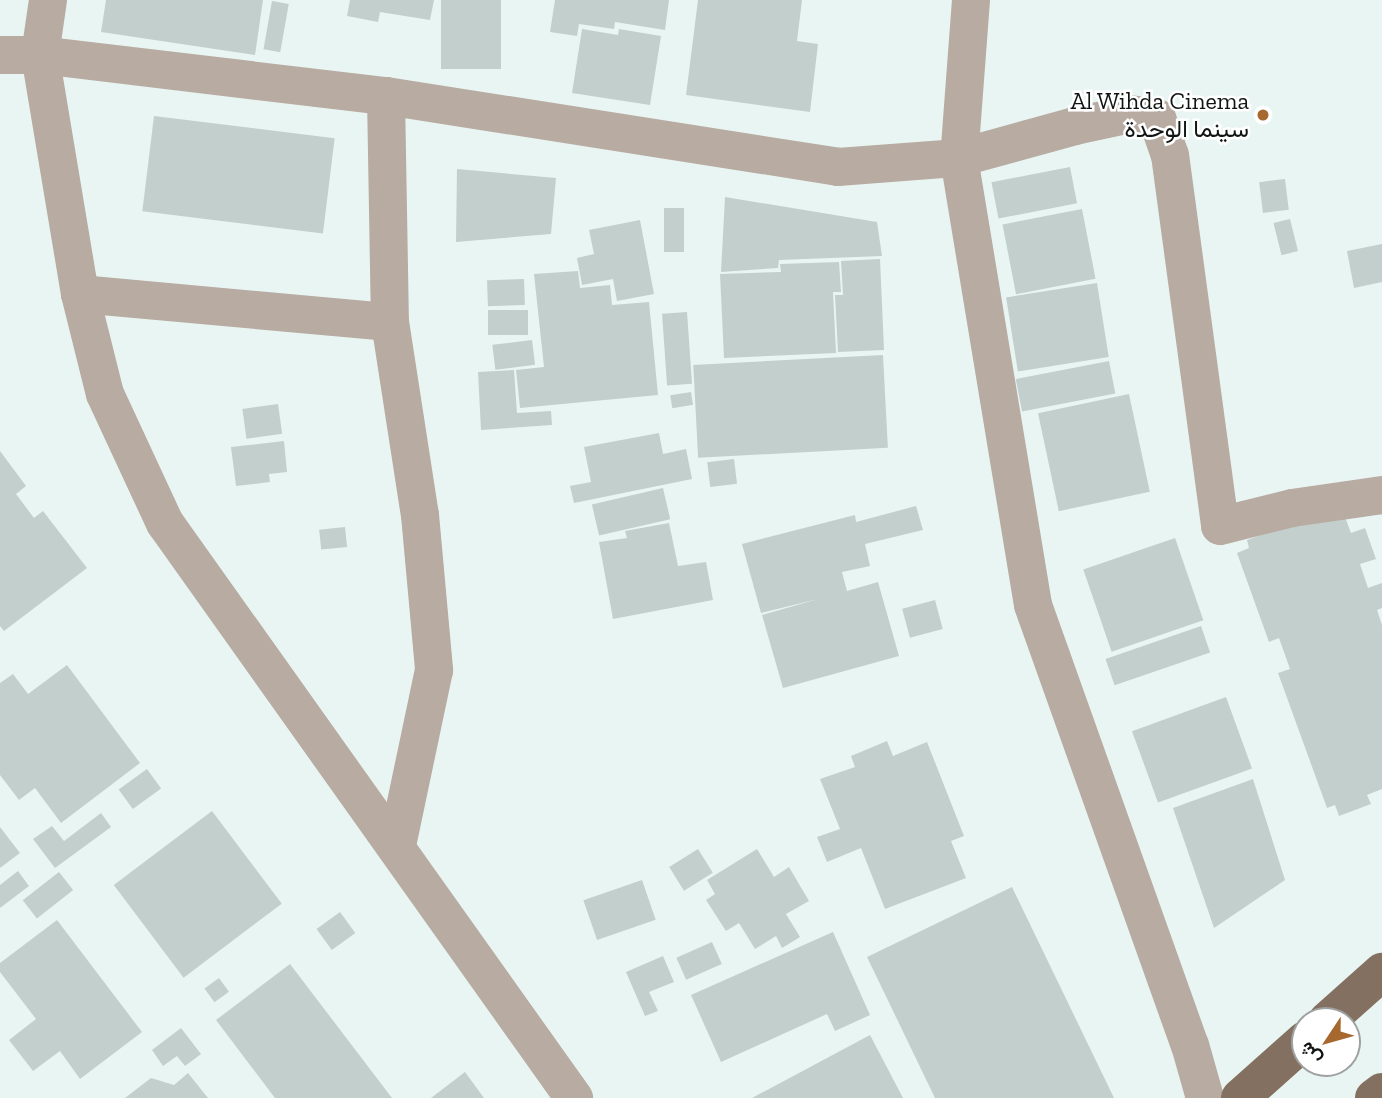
<!DOCTYPE html>
<html>
<head>
<meta charset="utf-8">
<style>
	body { margin:0 }
	#map { position:relative; width:1382px; height:1098px; overflow:hidden; background:#e9f5f3; font-family:"Zilla Slab",Vazirmatn,serif }
	div>[style] { position:absolute }
	.building>* { inset:0; background:#c3cfcd; transform-origin:0 0 }
	.street>* { height:38px; margin:-19px; padding:0 19px; transform-origin:19px; border-radius:19px; background:#b7aba2 }
	.primary>* { height:38px; margin:-19px; padding:0 19px; transform-origin:19px; border-radius:19px; background:#847060 }
	.dots>* { width:19px; height:19px; translate:-50% -50%; box-sizing:border-box; border:4px solid #fff; border-radius:50% }
	span { translate:-50% -50%; white-space:nowrap; text-align:center; line-height:1.15; -webkit-text-stroke:5px #fff; paint-order:stroke }
	.poi-label { font-size:24px; color:#101413 }
	.right { translate:-100% -50%; text-align:right }
	.north { position:absolute; left:1291px; top:1007px; width:70px; height:70px; box-sizing:border-box; background:#fff; border:2px solid #9fa1a1; border-radius:50%; rotate:234deg; font-size:19px; font-weight:700; line-height:28px; text-align:center; color:#101413 }
	.north::after { content:''; display:block; margin:auto; width:24px; height:32px; background:#a6682e; clip-path:polygon(50% 0,100% 100%,50% 72%,0 100%) }
</style>
</head>
<body>
<div id="map">
	<div class="building">
		<div style="clip-path:polygon(106px 0,263px 0,255px 55px,101px 32px)"></div>
		<div style="clip-path:polygon(350px 0,434px 0,430px 20px,380px 12px,378px 22px,347px 16px)"></div>
		<div style="left:441px;top:0;width:60px;height:69px"></div>
		<div style="clip-path:polygon(555px 0,669px 0,665px 30px,615px 22px,614px 29px,579px 24px,577px 36px,550px 32px)"></div>
		<div style="clip-path:polygon(698px 0,802px 0,797px 41px,818px 44px,810px 112px,686px 95px)"></div>
		<div style="left:272px;top:1px;width:17px;height:49px;rotate:10deg"></div>
		<div style="clip-path:polygon(582px 29px,618px 35px,619px 29px,661px 36px,650px 105px,572px 93px)"></div>
		<div style="left:154px;top:116px;width:182px;height:96px;rotate:7deg"></div>
		<div style="left:1070px;top:167px;width:37px;height:80px;rotate:79deg"></div>
		<div style="clip-path:polygon(457px 169px,556px 178px,551px 234px,456px 242px)"></div>
		<div style="left:1285px;top:179px;width:31px;height:26px;rotate:83deg"></div>
		<div style="clip-path:polygon(725px 197px,877px 222px,882px 256px,779px 260px,778px 268px,721px 272px)"></div>
		<div style="left:664px;top:208px;width:20px;height:44px"></div>
		<div style="left:1082px;top:209px;width:71px;height:81px;rotate:79deg"></div>
		<div style="left:1290px;top:219px;width:33px;height:17px;rotate:76deg"></div>
		<div style="clip-path:polygon(640px 220px,654px 294px,617px 301px,613px 279px,582px 285px,577px 258px,594px 254px,589px 230px)"></div>
		<div style="clip-path:polygon(1382px 244px,1382px 282px,1354px 288px,1347px 251px)"></div>
		<div style="clip-path:polygon(880px 259px,884px 350px,838px 352px,835px 295px,843px 295px,841px 261px)"></div>
		<div style="clip-path:polygon(839px 262px,841px 292px,833px 292px,836px 353px,724px 358px,720px 274px,781px 272px,780px 264px)"></div>
		<div style="clip-path:polygon(578px 271px,580px 288px,610px 285px,612px 305px,649px 302px,658px 395px,520px 408px,516px 370px,544px 367px,534px 274px)"></div>
		<div style="left:524px;top:279px;width:26px;height:37px;rotate:88deg"></div>
		<div style="left:1097px;top:283px;width:75px;height:92px;rotate:81deg"></div>
		<div style="left:528px;top:310px;width:25px;height:40px;rotate:90deg"></div>
		<div style="left:687px;top:312px;width:72px;height:25px;rotate:86deg"></div>
		<div style="left:532px;top:340px;width:25px;height:40px;rotate:83deg"></div>
		<div style="left:883px;top:355px;width:93px;height:190px;rotate:87deg"></div>
		<div style="left:1109px;top:361px;width:33px;height:95px;rotate:79deg"></div>
		<div style="clip-path:polygon(514px 370px,517px 413px,551px 411px,552px 425px,481px 430px,478px 372px)"></div>
		<div style="left:691px;top:392px;width:13px;height:21px;rotate:81deg"></div>
		<div style="left:1129px;top:394px;width:100px;height:93px;rotate:78deg"></div>
		<div style="left:278px;top:404px;width:30px;height:36px;rotate:82deg"></div>
		<div style="clip-path:polygon(659px 433px,663px 454px,686px 449px,692px 479px,574px 503px,570px 486px,591px 482px,584px 447px)"></div>
		<div style="clip-path:polygon(284px 441px,287px 472px,269px 474px,270px 482px,236px 486px,231px 447px)"></div>
		<div style="clip-path:polygon(0 451px,26px 486px,16px 494px,34px 518px,43px 511px,87px 568px,4px 631px,0 626px)"></div>
		<div style="left:734px;top:459px;width:25px;height:27px;rotate:83deg"></div>
		<div style="left:663px;top:488px;width:32px;height:73px;rotate:77deg"></div>
		<div style="clip-path:polygon(916px 506px,923px 530px,865px 544px,870px 566px,842px 572px,847px 591px,878px 582px,899px 656px,783px 688px,762px 615px,818px 599px,761px 613px,742px 544px,855px 515px,856px 522px)"></div>
		<div style="clip-path:polygon(1341px 506px,1351px 533px,1365px 528px,1376px 559px,1360px 564px,1368px 588px,1382px 583px,1382px 608px,1377px 610px,1382px 625px,1382px 789px,1367px 795px,1371px 804px,1339px 816px,1335px 805px,1327px 808px,1278px 673px,1290px 669px,1279px 638px,1269px 642px,1237px 553px,1249px 548px,1247px 540px)"></div>
		<div style="clip-path:polygon(669px 523px,678px 566px,706px 562px,713px 600px,613px 619px,599px 542px,627px 538px,625px 531px)"></div>
		<div style="left:345px;top:527px;width:20px;height:26px;rotate:84deg"></div>
		<div style="left:1175px;top:538px;width:87px;height:97px;rotate:71deg"></div>
		<div style="left:935px;top:600px;width:30px;height:34px;rotate:75deg"></div>
		<div style="left:1201px;top:626px;width:28px;height:101px;rotate:71deg"></div>
		<div style="clip-path:polygon(67px 665px,140px 763px,61px 823px,35px 788px,19px 800px,0 775px,0 683px,13px 674px,28px 694px)"></div>
		<div style="left:1226px;top:697px;width:76px;height:100px;rotate:70deg"></div>
		<div style="clip-path:polygon(887px 741px,893px 756px,927px 742px,964px 836px,951px 841px,966px 878px,885px 909px,861px 848px,827px 862px,817px 837px,840px 829px,820px 779px,855px 767px,851px 756px)"></div>
		<div style="left:147px;top:769px;width:24px;height:35px;rotate:54deg"></div>
		<div style="clip-path:polygon(1253px 779px,1285px 880px,1214px 928px,1173px 808px)"></div>
		<div style="left:212px;top:811px;width:116px;height:123px;rotate:53deg"></div>
		<div style="clip-path:polygon(101px 813px,111px 827px,55px 868px,33px 839px,52px 826px,64px 841px)"></div>
		<div style="clip-path:polygon(0 827px,20px 853px,0 868px)"></div>
		<div style="left:698px;top:849px;width:28px;height:34px;rotate:58deg"></div>
		<div style="clip-path:polygon(757px 849px,774px 877px,789px 867px,809px 901px,786px 914px,800px 937px,782px 948px,776px 936px,755px 949px,739px 923px,726px 931px,706px 900px,715px 894px,707px 880px)"></div>
		<div style="clip-path:polygon(18px 871px,29px 886px,0 908px,0 885px)"></div>
		<div style="left:59px;top:872px;width:23px;height:46px;rotate:52deg"></div>
		<div style="left:642px;top:880px;width:42px;height:62px;rotate:71deg"></div>
		<div style="clip-path:polygon(1012px 887px,1114px 1098px,935px 1098px,867px 957px)"></div>
		<div style="left:340px;top:912px;width:26px;height:29px;rotate:54deg"></div>
		<div style="clip-path:polygon(57px 920px,142px 1032px,80px 1079px,60px 1051px,33px 1071px,9px 1040px,36px 1019px,0 972px,0 963px)"></div>
		<div style="clip-path:polygon(833px 932px,870px 1015px,835px 1031px,827px 1014px,721px 1062px,691px 995px)"></div>
		<div style="left:712px;top:942px;width:24px;height:39px;rotate:66deg"></div>
		<div style="clip-path:polygon(663px 956px,674px 982px,649px 992px,658px 1011px,645px 1016px,626px 972px)"></div>
		<div style="clip-path:polygon(290px 964px,392px 1098px,275px 1098px,216px 1020px)"></div>
		<div style="left:219px;top:978px;width:17px;height:18px;rotate:54deg"></div>
		<div style="clip-path:polygon(181px 1028px,201px 1054px,185px 1066px,177px 1056px,163px 1066px,152px 1050px)"></div>
		<div style="clip-path:polygon(870px 1035px,903px 1098px,752px 1098px)"></div>
		<div style="clip-path:polygon(465px 1072px,484px 1098px,431px 1098px)"></div>
		<div style="clip-path:polygon(188px 1073px,208px 1098px,125px 1098px,151px 1078px,174px 1085px)"></div>
	</div>
	<div class="street">
		<div style="left:48px;top:0;width:56px;rotate:98.3deg"></div>
		<div style="left:40px;top:55px;width:242px;rotate:80.5deg"></div>
		<div style="left:80px;top:294px;width:103px;rotate:76deg"></div>
		<div style="left:105px;top:394px;width:142px;rotate:65.1deg"></div>
		<div style="left:165px;top:523px;width:706px;rotate:54.58deg"></div>
		<div style="left:971px;top:0;width:158px;rotate:94.3deg"></div>
		<div style="left:959px;top:158px;width:453px;rotate:80.6deg"></div>
		<div style="left:1033px;top:605px;width:467px;rotate:70.4deg"></div>
		<div style="left:1190px;top:1045px;width:55px;rotate:74.2deg"></div>
		<div style="left:0;top:55px;width:40px"></div>
		<div style="left:40px;top:55px;width:348px;rotate:6.8deg"></div>
		<div style="left:386px;top:96px;width:458px;rotate:8.9deg"></div>
		<div style="left:838px;top:167px;width:121px;rotate:-4.3deg"></div>
		<div style="left:959px;top:158px;width:120px;rotate:-15.4deg"></div>
		<div style="left:1075px;top:126px;width:56px;rotate:-12.3deg"></div>
		<div style="left:1130px;top:114px;width:27px;rotate:8deg"></div>
		<div style="left:1157px;top:118px;width:39px;rotate:71deg"></div>
		<div style="left:1170px;top:155px;width:374px;rotate:82.3deg"></div>
		<div style="left:1220px;top:526px;width:74px;rotate:-14deg"></div>
		<div style="left:1292px;top:508px;width:91px;rotate:-8.2deg"></div>
		<div style="left:386px;top:96px;width:226px;rotate:89deg"></div>
		<div style="left:390px;top:322px;width:195px;rotate:81.2deg"></div>
		<div style="left:420px;top:515px;width:156px;rotate:84.8deg"></div>
		<div style="left:434px;top:670px;width:180px;rotate:101.9deg"></div>
		<div style="left:80px;top:294px;width:311px;rotate:5.2deg"></div>
	</div>
	<div class="primary">
		<div style="left:1327px;top:1021px;width:74px;rotate:-41.7deg"></div>
		<div style="left:1240px;top:1098px;width:87px;rotate:-41.7deg"></div>
		<div style="left:1374px;top:1098px;width:10px;rotate:-37deg"></div>
	</div>
	<div class="dots">
		<div style="left:1263px;top:115px;background:#a6682e"></div>
	</div>
	<div class="poi-label">
		<span class="right" style="left:1249px;top:115px">Al Wihda Cinema<br>سينما الوحدة</span>
	</div>
	<div class="north">ش</div>
</div>
</body>
</html>
